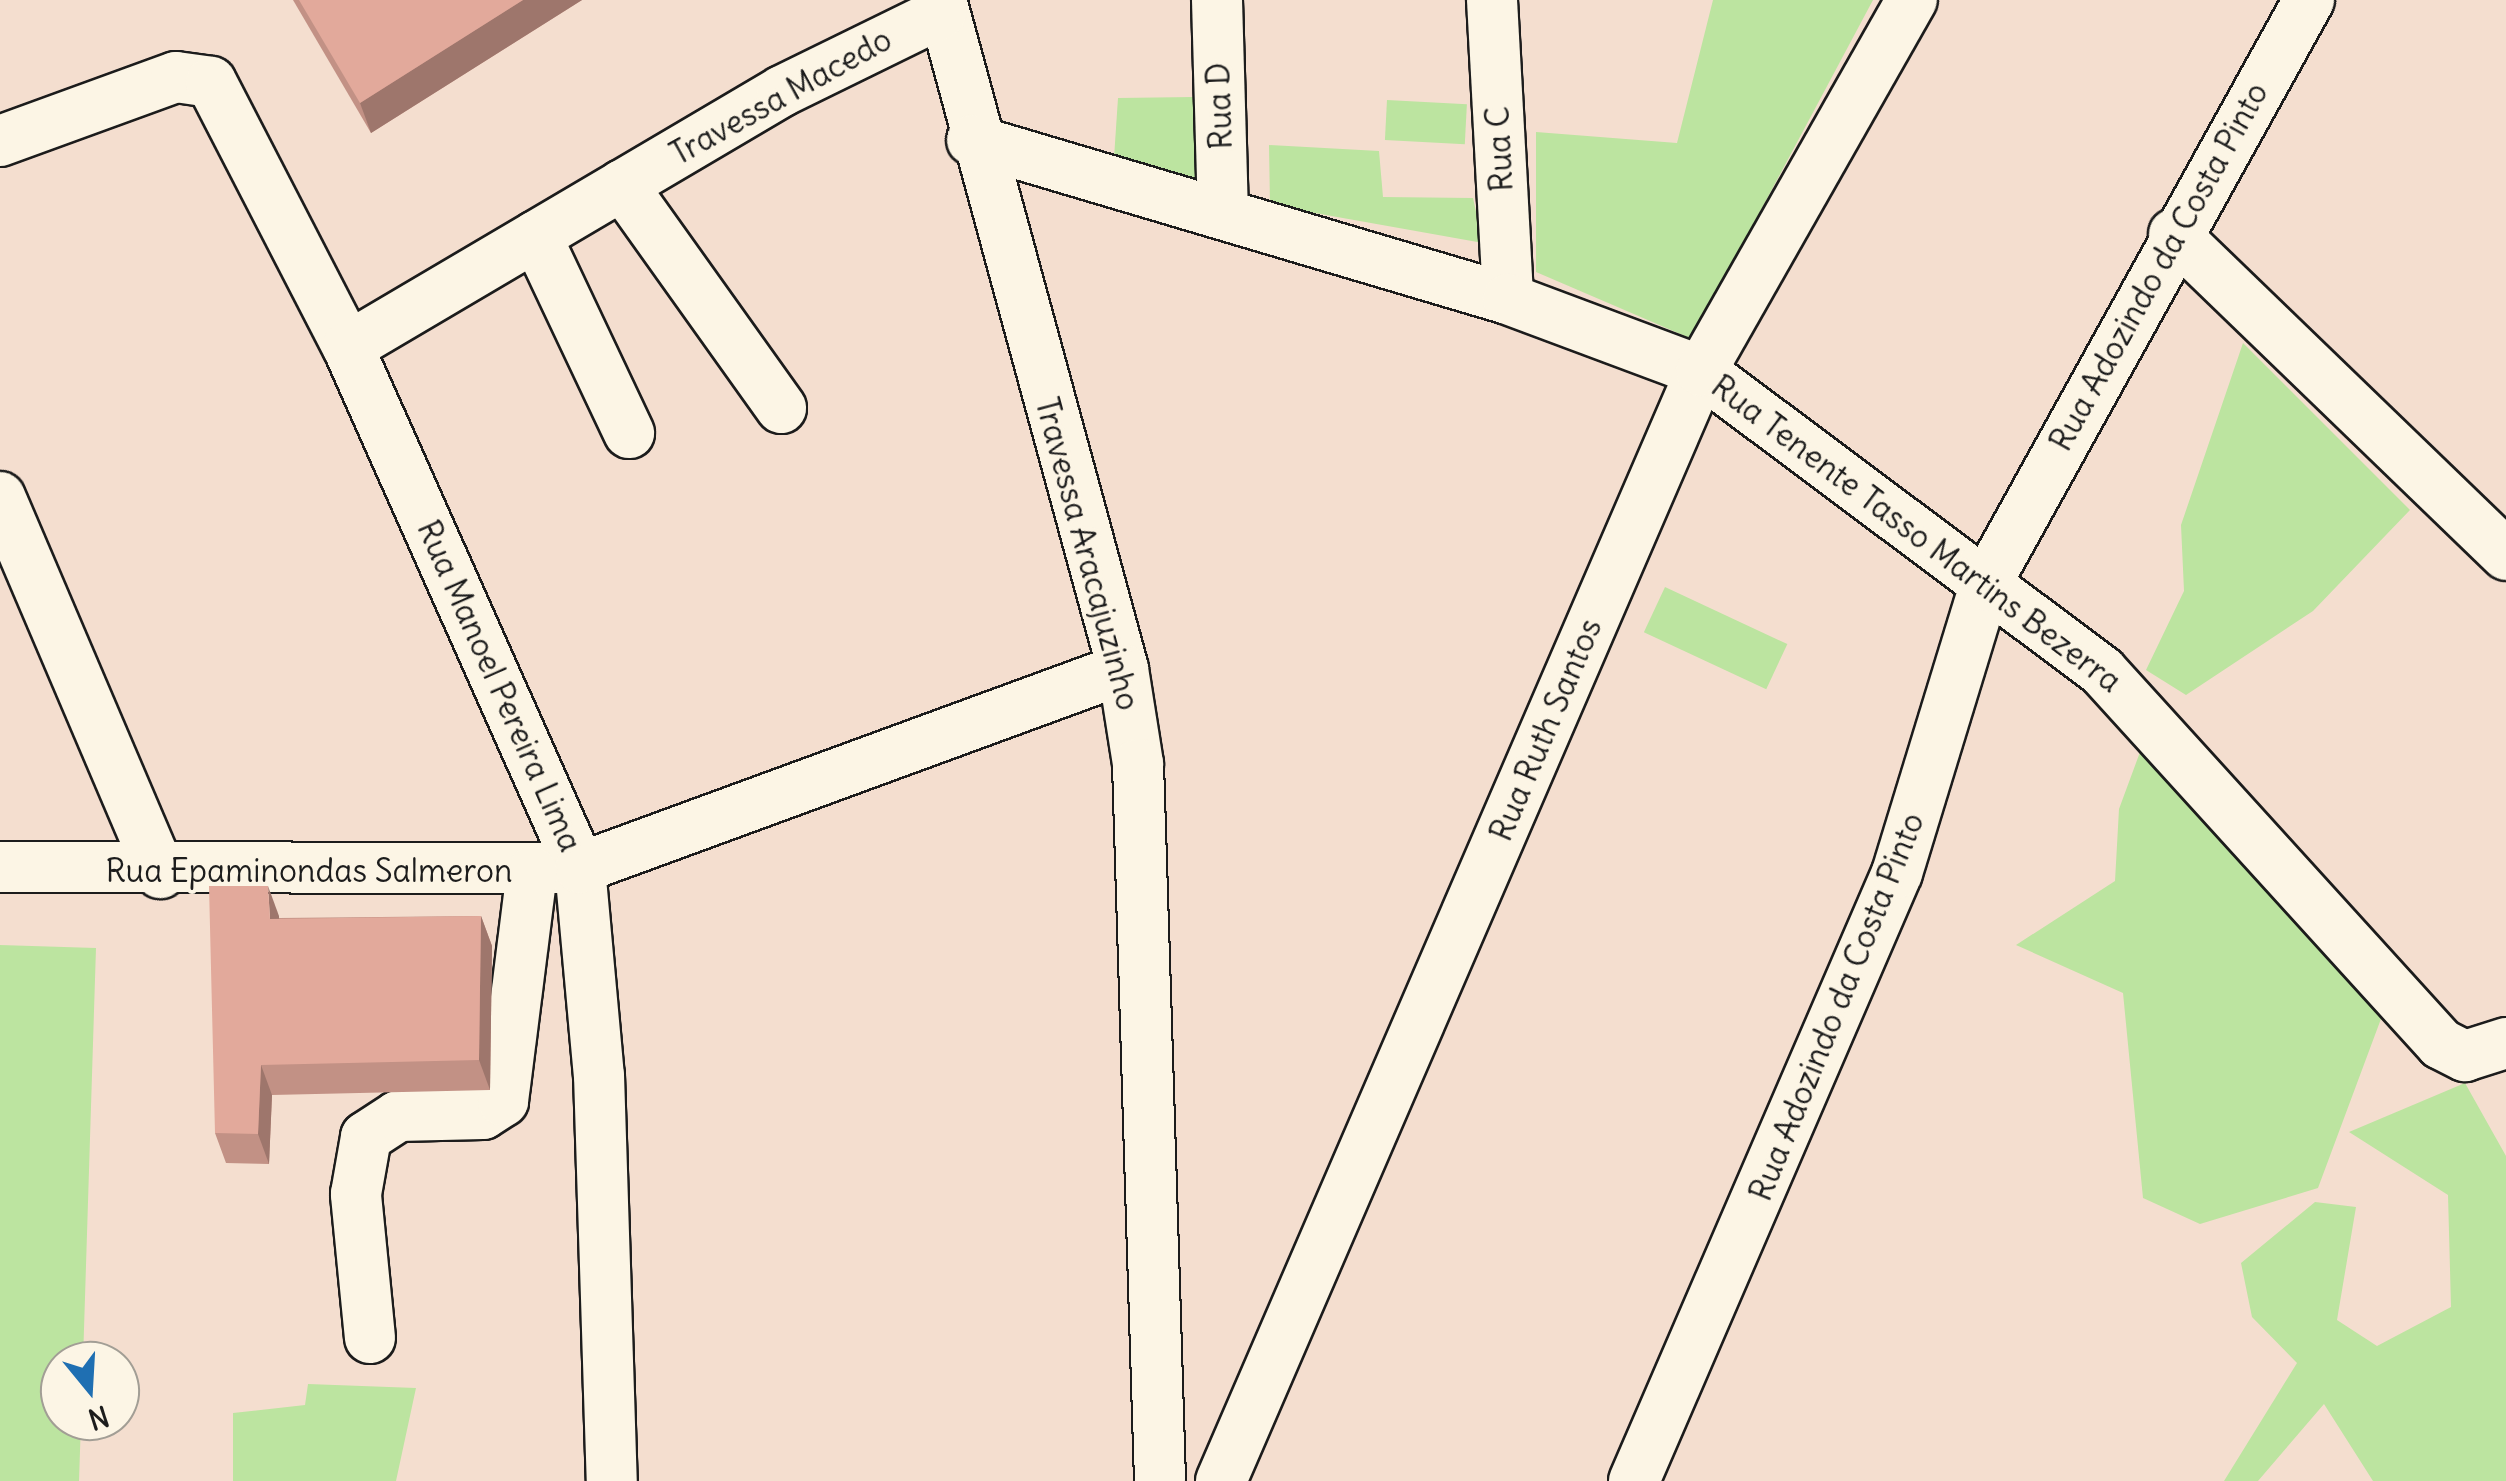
<!DOCTYPE html>
<html>
<head>
<meta charset="utf-8">
<style>
	body { margin:0 }
	#map { position:relative; width:2506px; height:1481px; overflow:hidden; background:#f4decf; font-family:Delius,sans-serif }
	div>[style] { position:absolute }
	.green>* { inset:0; background:#bce4a0; transform-origin:0 0 }
	.roads { filter:drop-shadow(2px 0 #1c1c1c) drop-shadow(-2px 0 #1c1c1c) drop-shadow(0 2px #1c1c1c) drop-shadow(0 -2px #1c1c1c) }
	.minor>* { height:50px; margin:-25px; padding:0 25px; transform-origin:25px; border-radius:25px; background:#fcf5e5 }
	.wall>* { inset:0; background:#c29185 }
	.shaded-wall>* { inset:0; background:#9e766c }
	.building>* { inset:0; background:#e2a99b }
	span { translate:-50% -50%; white-space:nowrap; text-align:center; line-height:1.15; -webkit-text-stroke:8px #fcf5e5; paint-order:stroke }
	.street-label { font-size:32px; color:#1c1c1c }
	.north { position:absolute; left:40px; top:1341px; width:100px; height:100px; box-sizing:border-box; background:#fcf5e5; border:2px solid #a29e95; border-radius:50%; rotate:162deg; font-size:28px; font-weight:700; line-height:40px; text-align:center; color:#1c1c1c }
	.north::after { content:''; display:block; margin:auto; width:35px; height:45px; background:#1f6fb2; clip-path:polygon(50% 0,100% 100%,50% 72%,0 100%) }
</style>
</head>
<body>
<div id="map">
	<div class="green">
		<div style="clip-path:polygon(1713px 0,1873px 0,1692px 339px,1536px 272px,1536px 132px,1677px 143px)"></div>
		<div style="clip-path:polygon(1193px 97px,1200px 185px,1114px 158px,1118px 98px)"></div>
		<div style="left:1387px;top:100px;width:80px;height:40px;rotate:3deg"></div>
		<div style="clip-path:polygon(1269px 145px,1379px 151px,1383px 197px,1473px 198px,1483px 243px,1270px 205px)"></div>
		<div style="clip-path:polygon(2243px 343px,2410px 510px,2313px 611px,2186px 695px,2146px 670px,2184px 591px,2181px 525px)"></div>
		<div style="left:1665px;top:587px;width:135px;height:50px;rotate:25deg"></div>
		<div style="clip-path:polygon(2143px 744px,2388px 1000px,2318px 1188px,2200px 1224px,2143px 1198px,2123px 993px,2016px 945px,2115px 881px,2119px 809px)"></div>
		<div style="clip-path:polygon(0 945px,96px 948px,83px 1361px,60px 1361px,60px 1421px,81px 1421px,79px 1481px,0 1481px)"></div>
		<div style="clip-path:polygon(2465px 1083px,2506px 1156px,2506px 1481px,2373px 1481px,2324px 1404px,2258px 1481px,2224px 1481px,2297px 1363px,2252px 1317px,2241px 1263px,2315px 1202px,2356px 1207px,2337px 1320px,2377px 1346px,2451px 1307px,2448px 1195px,2349px 1132px)"></div>
		<div style="clip-path:polygon(308px 1384px,416px 1388px,396px 1481px,233px 1481px,233px 1413px,305px 1405px)"></div>
	</div>
	<div class="roads">
		<div class="minor">
			<div style="left:941px;top:0;width:693px;rotate:74.78deg"></div>
			<div style="left:1123px;top:669px;width:96px;rotate:81deg"></div>
			<div style="left:1138px;top:764px;width:717px;rotate:88.24deg"></div>
			<div style="left:1217px;top:0;width:213px;rotate:88.4deg"></div>
			<div style="left:1492px;top:0;width:299px;rotate:86.9deg"></div>
			<div style="left:972px;top:140px;width:559px;rotate:16.52deg"></div>
			<div style="left:1508px;top:299px;width:206px;rotate:20.5deg"></div>
			<div style="left:1701px;top:371px;width:501px;rotate:36.8deg"></div>
			<div style="left:2102px;top:671px;width:504px;rotate:47.73deg"></div>
			<div style="left:2441px;top:1044px;width:27px;rotate:27deg"></div>
			<div style="left:2465px;top:1056px;width:43px;rotate:-17.6deg"></div>
			<div style="left:0;top:141px;width:187px;rotate:-20deg"></div>
			<div style="left:176px;top:77px;width:35px;rotate:8deg"></div>
			<div style="left:211px;top:82px;width:298px;rotate:62.7deg"></div>
			<div style="left:348px;top:347px;width:570px;rotate:66deg"></div>
			<div style="left:580px;top:868px;width:208px;rotate:84.8deg"></div>
			<div style="left:599px;top:1075px;width:406px;rotate:88.2deg"></div>
			<div style="left:622px;top:185px;width:274px;rotate:54.5deg"></div>
			<div style="left:2174px;top:234px;width:462px;rotate:44deg"></div>
			<div style="left:536px;top:236px;width:218px;rotate:64.7deg"></div>
			<div style="left:348px;top:347px;width:504px;rotate:-30.53deg"></div>
			<div style="left:782px;top:91px;width:177px;rotate:-26.1deg"></div>
			<div style="left:0;top:497px;width:409px;rotate:66.9deg"></div>
			<div style="left:0;top:867px;width:580px;rotate:0.1deg"></div>
			<div style="left:580px;top:868px;width:578px;rotate:-20.13deg"></div>
			<div style="left:370px;top:1338px;width:145px;rotate:-95.6deg"></div>
			<div style="left:356px;top:1194px;width:58px;rotate:-80deg"></div>
			<div style="left:366px;top:1137px;width:38px;rotate:-33deg"></div>
			<div style="left:398px;top:1116px;width:85px;rotate:-1.3deg"></div>
			<div style="left:483px;top:1114px;width:24px;rotate:-33deg"></div>
			<div style="left:503px;top:1101px;width:231px;rotate:-82.8deg"></div>
			<div style="left:1221px;top:1481px;width:1209px;rotate:-66.61deg"></div>
			<div style="left:1701px;top:371px;width:427px;rotate:-60.4deg"></div>
			<div style="left:1634px;top:1481px;width:662px;rotate:-66.61deg"></div>
			<div style="left:1897px;top:873px;width:301px;rotate:-73deg"></div>
			<div style="left:1985px;top:585px;width:669px;rotate:-61.02deg"></div>
		</div>
	</div>
	<div class="wall">
		<div style="clip-path:polygon(293px 0,582px 0,371px 133px)"></div>
		<div style="clip-path:polygon(279px 916px,279px 918px,481px 916px,492px 946px,490px 1090px,272px 1095px,269px 1164px,226px 1163px,215px 1133px)"></div>
	</div>
	<div class="shaded-wall">
		<div style="clip-path:polygon(523px 0,582px 0,371px 133px,360px 103px)"></div>
		<div style="clip-path:polygon(268px 886px,279px 916px,280px 949px,270px 919px)"></div>
		<div style="clip-path:polygon(481px 916px,492px 946px,490px 1090px,479px 1060px)"></div>
		<div style="clip-path:polygon(261px 1065px,272px 1095px,269px 1164px,258px 1134px)"></div>
	</div>
	<div class="building">
		<div style="clip-path:polygon(299px 0,523px 0,360px 103px)"></div>
		<div style="clip-path:polygon(209px 886px,268px 886px,270px 919px,481px 916px,479px 1060px,261px 1065px,258px 1134px,215px 1133px)"></div>
	</div>
	<div class="street-label">
		<span style="left:781px;top:97px;rotate:-29deg">Travessa Macedo</span>
		<span style="left:1220px;top:106px;rotate:-92deg">Rua D</span>
		<span style="left:1500px;top:149px;rotate:-93deg">Rua C</span>
		<span style="left:2159px;top:267px;rotate:-61deg">Rua Adozindo da Costa Pinto</span>
		<span style="left:1916px;top:534px;rotate:37deg">Rua Tenente Tasso Martins Bezerra</span>
		<span style="left:1087px;top:554px;rotate:75deg">Travessa Aracajuzinho</span>
		<span style="left:499px;top:686px;rotate:66deg">Rua Manoel Pereira Lima</span>
		<span style="left:1546px;top:730px;rotate:-67deg">Rua Ruth Santos</span>
		<span style="left:309px;top:871px">Rua Epaminondas Salmeron</span>
		<span style="left:1837px;top:1007px;rotate:-68deg">Rua Adozindo da Costa Pinto</span>
	</div>
	<div class="north">N</div>
</div>
</body>
</html>
